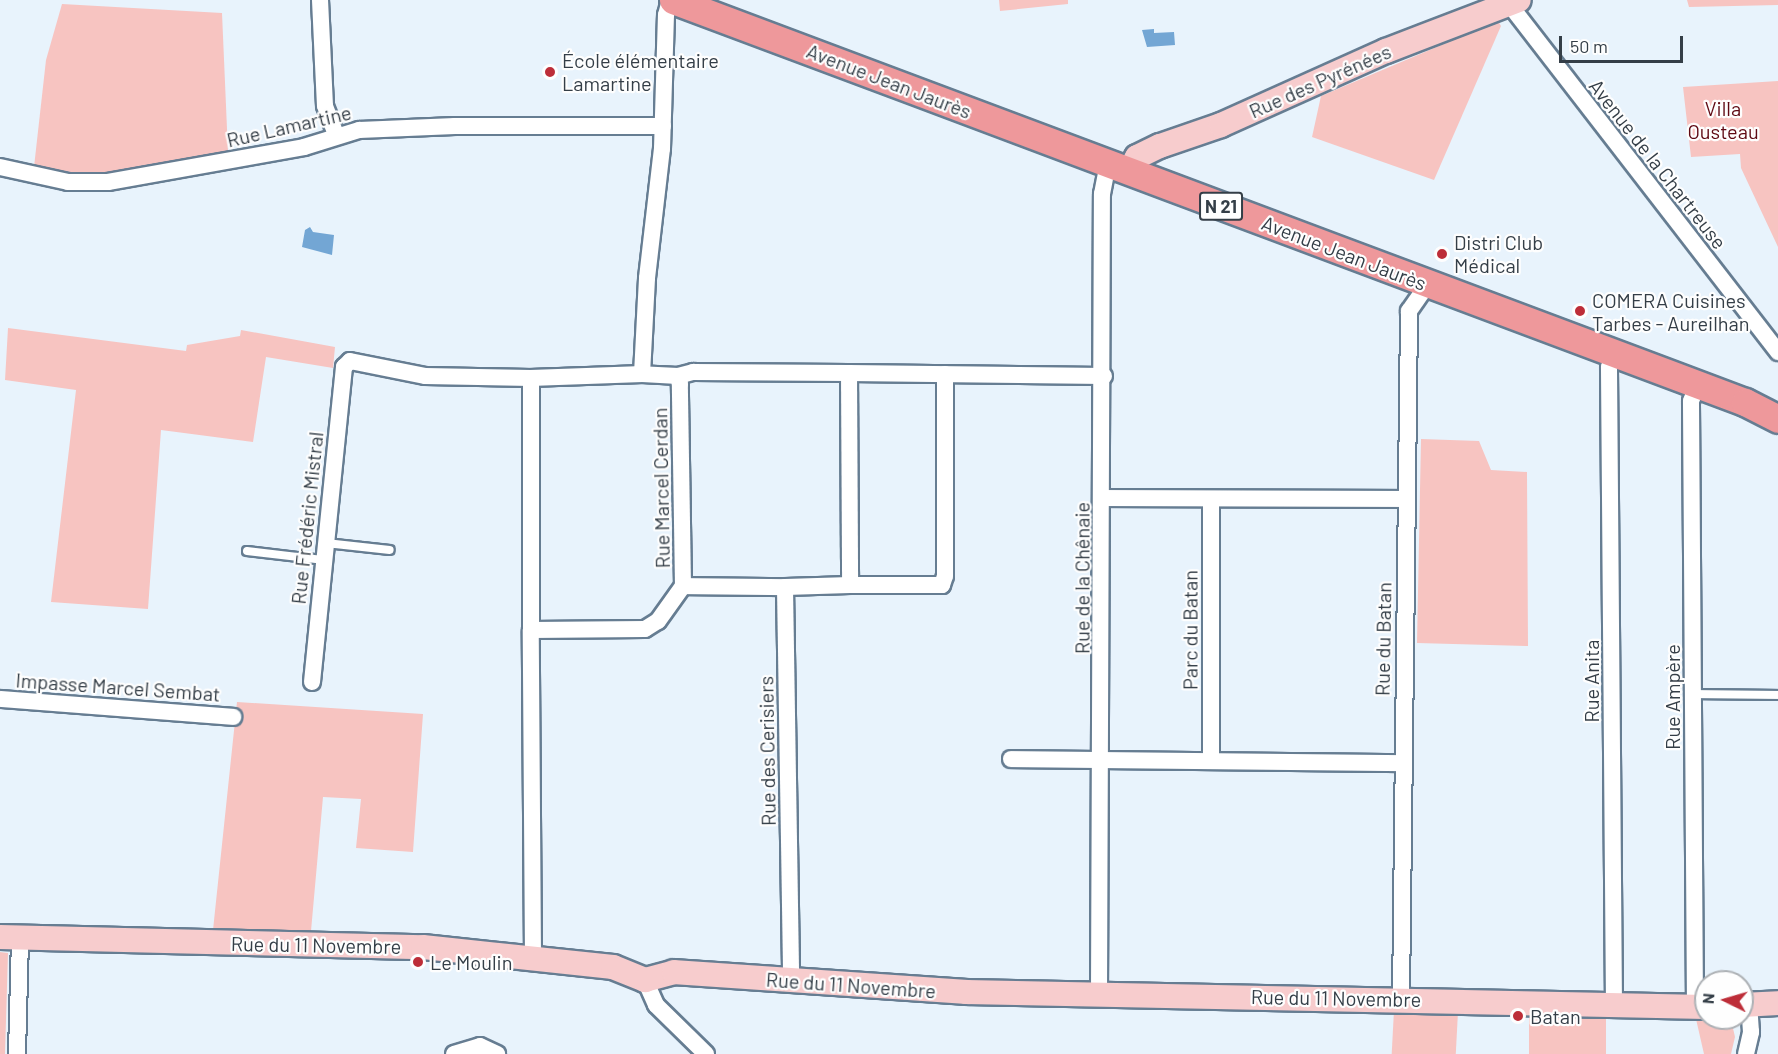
<!DOCTYPE html>
<html>
<head>
<meta charset="utf-8">
<style>
	body { margin:0 }
	#map { position:relative; width:1778px; height:1054px; overflow:hidden; background:#e8f3fc; font-family:Barlow,sans-serif }
	div>[style] { position:absolute }
	.green>* { inset:0; background:#f7c4c1; transform-origin:0 0 }
	.water>* { inset:0; background:#73a6d4 }
	.roads { filter:drop-shadow(2px 0 #667d92) drop-shadow(-2px 0 #667d92) drop-shadow(0 2px #667d92) drop-shadow(0 -2px #667d92) }
	.lane>* { height:8px; margin:-4px; padding:0 4px; transform-origin:4px; border-radius:4px; background:#fff }
	.street>* { height:16px; margin:-8px; padding:0 8px; transform-origin:8px; border-radius:8px; background:#fff }
	.secondary>* { height:24px; margin:-12px; padding:0 12px; transform-origin:12px; border-radius:12px; background:#f7cccd }
	.primary>* { height:27px; margin:-13.5px; padding:0 13.5px; transform-origin:13.5px; border-radius:13.5px; background:#ee989b }
	.dots>* { width:16px; height:16px; translate:-50% -50%; box-sizing:border-box; border:3px solid #fefefe; border-radius:50% }
	span { translate:-50% -50%; white-space:nowrap; text-align:center; line-height:1.15; -webkit-text-stroke:4.5px #fefefe; paint-order:stroke }
	.shield-label span { padding:2px 4px; background:#fefefe; border:2px solid; border-radius:4px; -webkit-text-stroke-width:0 }
	.shield-label { font-size:18px; color:#343e47; font-weight:700 }
	.poi-label { font-size:20px; color:#343e47 }
	.left { translate:0 -50%; text-align:left }
	.street-label { font-size:20px; color:#343e47 }
	.park-label { font-size:20px; color:#5f0913 }
	.north { position:absolute; left:1694px; top:970px; width:60px; height:60px; box-sizing:border-box; background:#fefefe; border:2px solid #adb1b5; border-radius:50%; rotate:275deg; font-size:16px; font-weight:700; line-height:24px; text-align:center; color:#343e47 }
	.north::after { content:''; display:block; margin:auto; width:21px; height:27px; background:#bd2d38; clip-path:polygon(50% 0,100% 100%,50% 72%,0 100%) }
	.scale { position:absolute; left:1559px; top:36px; width:124px; height:27px; box-sizing:border-box; border:3px solid #343e47; border-top:0; padding-left:8px; font-size:18px; line-height:21px; white-space:nowrap; color:#343e47; -webkit-text-stroke:4px #fefefe; paint-order:stroke }
</style>
</head>
<body>
<div id="map">
	<div class="green">
		<div style="clip-path:polygon(999px 0,1068px 0,1068px 4px,1000px 11px)"></div>
		<div style="clip-path:polygon(1687px 0,1778px 0,1778px 5px,1689px 7px)"></div>
		<div style="clip-path:polygon(62px 4px,222px 13px,228px 152px,119px 173px,77px 173px,34px 167px,46px 60px)"></div>
		<div style="clip-path:polygon(1498px 21px,1501px 26px,1434px 180px,1312px 137px,1321px 96px)"></div>
		<div style="clip-path:polygon(1778px 81px,1778px 247px,1741px 168px,1740px 154px,1691px 157px,1683px 87px)"></div>
		<div style="clip-path:polygon(8px 328px,186px 351px,187px 345px,240px 336px,241px 330px,335px 347px,333px 368px,266px 357px,253px 442px,161px 430px,148px 609px,51px 602px,76px 390px,5px 380px)"></div>
		<div style="clip-path:polygon(1421px 439px,1479px 441px,1491px 470px,1527px 472px,1528px 646px,1417px 643px)"></div>
		<div style="clip-path:polygon(237px 702px,423px 714px,413px 852px,356px 848px,361px 799px,323px 797px,311px 931px,213px 930px)"></div>
		<div style="clip-path:polygon(0 952px,8px 953px,5px 1054px,0 1054px)"></div>
		<div style="left:1394px;top:1010px;width:64px;height:44px;rotate:3deg"></div>
		<div style="left:1529px;top:1015px;width:77px;height:39px"></div>
		<div style="clip-path:polygon(1716px 1018px,1732px 1024px,1735px 1037px,1731px 1054px,1704px 1054px,1696px 1019px)"></div>
	</div>
	<div class="water">
		<div style="clip-path:polygon(1154px 29px,1154px 33px,1174px 32px,1175px 45px,1147px 47px,1142px 30px)"></div>
		<div style="clip-path:polygon(310px 227px,313px 232px,334px 235px,332px 255px,302px 247px,305px 230px)"></div>
	</div>
	<div class="roads">
		<div class="lane">
			<div style="left:326px;top:543px;width:64px;rotate:6.2deg"></div>
			<div style="left:247px;top:551px;width:78px;rotate:6.7deg"></div>
			<div style="left:1693px;top:694px;width:85px;rotate:0.7deg"></div>
		</div>
		<div class="street">
			<div style="left:320px;top:0;width:106px;rotate:87.3deg"></div>
			<div style="left:325px;top:106px;width:31px;rotate:69deg"></div>
			<div style="left:1506px;top:0;width:445px;rotate:52.3deg"></div>
			<div style="left:0;top:167px;width:70px;rotate:12.4deg"></div>
			<div style="left:68px;top:182px;width:40px"></div>
			<div style="left:108px;top:182px;width:199px;rotate:-10.1deg"></div>
			<div style="left:304px;top:147px;width:58px;rotate:-17.2deg"></div>
			<div style="left:359px;top:130px;width:96px;rotate:-2.4deg"></div>
			<div style="left:455px;top:126px;width:208px"></div>
			<div style="left:849px;top:373px;width:255px;rotate:0.7deg"></div>
			<div style="left:678px;top:376px;width:16px;rotate:-15deg"></div>
			<div style="left:693px;top:372px;width:156px;rotate:0.4deg"></div>
			<div style="left:849px;top:373px;width:212px;rotate:89.7deg"></div>
			<div style="left:850px;top:585px;width:65px;rotate:178.2deg"></div>
			<div style="left:785px;top:587px;width:393px;rotate:89.1deg"></div>
			<div style="left:1103px;top:498px;width:303px;rotate:0.2deg"></div>
			<div style="left:850px;top:585px;width:92px"></div>
			<div style="left:942px;top:585px;width:9px;rotate:-72deg"></div>
			<div style="left:945px;top:576px;width:202px;rotate:-90deg"></div>
			<div style="left:683px;top:586px;width:102px;rotate:0.6deg"></div>
			<div style="left:531px;top:630px;width:252px;rotate:-90deg"></div>
			<div style="left:531px;top:378px;width:111px;rotate:-2.1deg"></div>
			<div style="left:312px;top:682px;width:317px;rotate:-84.2deg"></div>
			<div style="left:344px;top:367px;width:8px;rotate:-45deg"></div>
			<div style="left:350px;top:361px;width:76px;rotate:11.3deg"></div>
			<div style="left:425px;top:376px;width:106px;rotate:1.1deg"></div>
			<div style="left:0;top:699px;width:234px;rotate:4.4deg"></div>
			<div style="left:1011px;top:759px;width:391px;rotate:0.6deg"></div>
			<div style="left:1211px;top:761px;width:262px;rotate:-90deg"></div>
			<div style="left:533px;top:957px;width:327px;rotate:-90.4deg"></div>
			<div style="left:531px;top:630px;width:114px;rotate:-0.5deg"></div>
			<div style="left:645px;top:629px;width:15px;rotate:-32deg"></div>
			<div style="left:658px;top:621px;width:43px;rotate:-54.5deg"></div>
			<div style="left:683px;top:586px;width:202px;rotate:-90.9deg"></div>
			<div style="left:680px;top:384px;width:8px;rotate:-104deg"></div>
			<div style="left:678px;top:376px;width:36px;rotate:-177deg"></div>
			<div style="left:642px;top:374px;width:96px;rotate:-87deg"></div>
			<div style="left:647px;top:278px;width:130px;rotate:-83.4deg"></div>
			<div style="left:662px;top:149px;width:134px;rotate:-88.3deg"></div>
			<div style="left:666px;top:15px;width:16px;rotate:-75deg"></div>
			<div style="left:645px;top:980px;width:27px;rotate:66deg"></div>
			<div style="left:656px;top:1005px;width:70px;rotate:44.4deg"></div>
			<div style="left:1099px;top:994px;width:800px;rotate:-89.79deg"></div>
			<div style="left:1102px;top:194px;width:32px;rotate:-79deg"></div>
			<div style="left:1401px;top:999px;width:688px;rotate:-89.33deg"></div>
			<div style="left:1409px;top:311px;width:32px;rotate:-55deg"></div>
			<div style="left:1614px;top:1007px;width:640px;rotate:-90.45deg"></div>
			<div style="left:1609px;top:367px;width:12px;rotate:-66deg"></div>
			<div style="left:1695px;top:1008px;width:607px;rotate:-90.38deg"></div>
			<div style="left:1691px;top:401px;width:16px;rotate:-68deg"></div>
			<div style="left:17px;top:1054px;width:116px;rotate:-88.5deg"></div>
			<div style="left:454px;top:1054px;width:27px;rotate:-17deg"></div>
			<div style="left:480px;top:1046px;width:19px;rotate:25deg"></div>
			<div style="left:1746px;top:1054px;width:23px;rotate:-77deg"></div>
			<div style="left:1751px;top:1032px;width:27px;rotate:-94deg"></div>
		</div>
		<div class="secondary">
			<div style="left:1129px;top:171px;width:16px;rotate:-60deg"></div>
			<div style="left:1137px;top:157px;width:25px;rotate:-26deg"></div>
			<div style="left:1160px;top:146px;width:65px;rotate:-19deg"></div>
			<div style="left:1221px;top:125px;width:181px;rotate:-24.2deg"></div>
			<div style="left:1386px;top:51px;width:142px;rotate:-21deg"></div>
			<div style="left:0;top:937px;width:423px;rotate:1.4deg"></div>
			<div style="left:423px;top:947px;width:191px;rotate:6deg"></div>
			<div style="left:613px;top:967px;width:35px;rotate:22deg"></div>
			<div style="left:645px;top:980px;width:30px;rotate:-15deg"></div>
			<div style="left:674px;top:972px;width:293px;rotate:3.9deg"></div>
			<div style="left:966px;top:992px;width:740px;rotate:1.16deg"></div>
			<div style="left:1742px;top:1005px;width:36px;rotate:-3deg"></div>
		</div>
		<div class="primary">
			<div style="left:673px;top:0;width:1145px;rotate:20.56deg"></div>
			<div style="left:1745px;top:402px;width:37px;rotate:27deg"></div>
		</div>
	</div>
	<div class="dots">
		<div style="left:550px;top:72px;background:#bd2d38"></div>
		<div style="left:1442px;top:254px;background:#bd2d38"></div>
		<div style="left:1580px;top:311px;background:#bd2d38"></div>
		<div style="left:418px;top:962px;background:#bd2d38"></div>
		<div style="left:1518px;top:1016px;background:#bd2d38"></div>
	</div>
	<div class="shield-label">
		<span style="left:1221px;top:206px">N 21</span>
	</div>
	<div class="poi-label">
		<span class="left" style="left:562px;top:72px">École élémentaire<br>Lamartine</span>
		<span class="left" style="left:1454px;top:254px">Distri Club<br>Médical</span>
		<span class="left" style="left:1592px;top:312px">COMERA Cuisines<br>Tarbes - Aureilhan</span>
		<span class="left" style="left:430px;top:962px">Le Moulin</span>
		<span class="left" style="left:1530px;top:1016px">Batan</span>
	</div>
	<div class="street-label">
		<span style="left:889px;top:81px;rotate:21deg">Avenue Jean Jaurès</span>
		<span style="left:1320px;top:81px;rotate:-24deg">Rue des Pyrénées</span>
		<span style="left:289px;top:126px;rotate:-13deg">Rue Lamartine</span>
		<span style="left:1658px;top:164px;rotate:52deg">Avenue de la Chartreuse</span>
		<span style="left:1344px;top:253px;rotate:21deg">Avenue Jean Jaurès</span>
		<span style="left:661px;top:488px;rotate:-91deg">Rue Marcel Cerdan</span>
		<span style="left:307px;top:518px;rotate:-84deg">Rue Frédéric Mistral</span>
		<span style="left:1082px;top:578px;rotate:-90deg">Rue de la Chênaie</span>
		<span style="left:1190px;top:630px;rotate:-90deg">Parc du Batan</span>
		<span style="left:1383px;top:639px;rotate:-89deg">Rue du Batan</span>
		<span style="left:1591px;top:681px;rotate:-90deg">Rue Anita</span>
		<span style="left:118px;top:687px;rotate:4deg">Impasse Marcel Sembat</span>
		<span style="left:1672px;top:697px;rotate:-90deg">Rue Ampère</span>
		<span style="left:767px;top:751px;rotate:-91deg">Rue des Cerisiers</span>
		<span style="left:316px;top:945px;rotate:1deg">Rue du 11 Novembre</span>
		<span style="left:851px;top:985px;rotate:4deg">Rue du 11 Novembre</span>
		<span style="left:1336px;top:998px;rotate:1deg">Rue du 11 Novembre</span>
	</div>
	<div class="park-label">
		<span style="left:1723px;top:120px">Villa<br>Ousteau</span>
	</div>
	<div class="north">N</div>
	<div class="scale">50 m</div>
</div>
</body>
</html>
